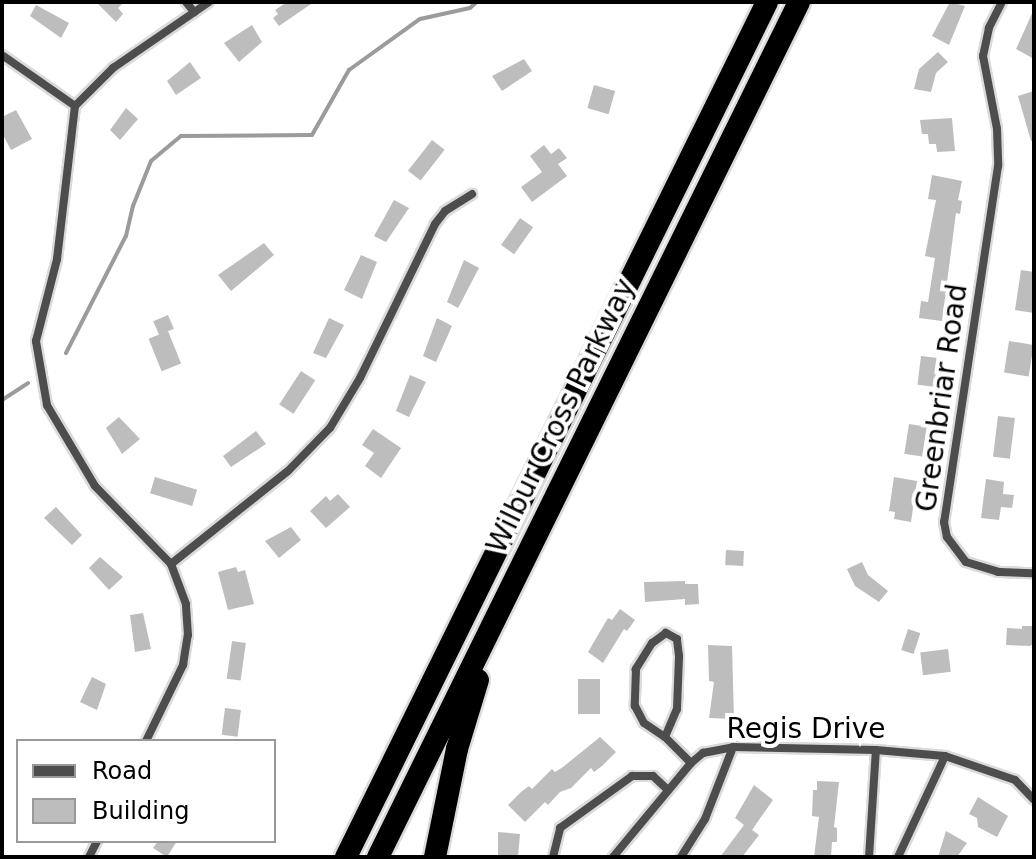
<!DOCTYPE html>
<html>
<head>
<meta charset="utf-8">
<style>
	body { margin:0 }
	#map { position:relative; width:1036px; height:859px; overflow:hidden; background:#fff; font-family:"DejaVu Sans",sans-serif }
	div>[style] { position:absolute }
	.stream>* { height:4px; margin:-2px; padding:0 2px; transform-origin:2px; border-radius:2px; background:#9b9b9b }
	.building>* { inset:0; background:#bdbdbd; transform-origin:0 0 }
	.roads { filter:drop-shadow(2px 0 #dbdbdb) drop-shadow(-2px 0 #dbdbdb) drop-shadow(0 2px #dbdbdb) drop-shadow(0 -2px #dbdbdb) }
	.minor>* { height:8px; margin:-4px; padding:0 4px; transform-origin:4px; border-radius:4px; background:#4d4d4d }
	.motorway>* { height:22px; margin:-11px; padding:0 11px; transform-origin:11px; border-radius:11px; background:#000 }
	span { translate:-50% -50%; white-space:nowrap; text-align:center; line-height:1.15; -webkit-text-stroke:8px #fff; paint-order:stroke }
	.street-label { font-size:28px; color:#000 }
	.frame { position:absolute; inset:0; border:4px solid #000; pointer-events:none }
	.legend { position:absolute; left:16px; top:739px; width:260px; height:104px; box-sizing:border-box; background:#fff; border:2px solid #999; margin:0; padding:10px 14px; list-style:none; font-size:24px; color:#000 }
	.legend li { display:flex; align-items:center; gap:16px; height:40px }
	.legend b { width:40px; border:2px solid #999 }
</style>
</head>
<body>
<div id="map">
	<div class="stream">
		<div style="left:66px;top:353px;width:131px;rotate:-62.9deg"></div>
		<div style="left:126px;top:236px;width:31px;rotate:-77deg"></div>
		<div style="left:133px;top:206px;width:48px;rotate:-68.2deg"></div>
		<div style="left:151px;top:161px;width:39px;rotate:-40deg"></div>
		<div style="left:181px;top:136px;width:131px;rotate:-0.4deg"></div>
		<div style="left:312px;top:135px;width:75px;rotate:-60.4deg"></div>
		<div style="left:349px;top:70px;width:87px;rotate:-35.7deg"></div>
		<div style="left:420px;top:19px;width:51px;rotate:-12.4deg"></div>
		<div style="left:470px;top:8px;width:9px;rotate:-41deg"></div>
		<div style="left:2px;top:400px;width:31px;rotate:-33deg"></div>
	</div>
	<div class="building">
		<div style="clip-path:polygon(96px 2px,124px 2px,118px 8px,123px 14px,116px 22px)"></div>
		<div style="clip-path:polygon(287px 2px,314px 2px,279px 26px,273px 18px,278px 14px,275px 10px)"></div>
		<div style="clip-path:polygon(950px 2px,965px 6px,949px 45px,932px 36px)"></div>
		<div style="clip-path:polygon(36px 5px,69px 23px,61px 38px,30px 16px)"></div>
		<div style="clip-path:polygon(1034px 9px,1034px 59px,1016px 49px)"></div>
		<div style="clip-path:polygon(252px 25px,262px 42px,239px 62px,224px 43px)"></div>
		<div style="clip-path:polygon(938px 52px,948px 62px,936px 73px,931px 92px,914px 89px,919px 69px)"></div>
		<div style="clip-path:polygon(524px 59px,532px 71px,502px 91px,492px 76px)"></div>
		<div style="clip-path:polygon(190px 62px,201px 78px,176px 95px,167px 81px)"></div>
		<div style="left:594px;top:85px;width:22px;height:24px;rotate:16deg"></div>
		<div style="clip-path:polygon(1034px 91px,1034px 141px,1031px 141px,1018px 96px)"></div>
		<div style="clip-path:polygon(126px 108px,138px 119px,120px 140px,110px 130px)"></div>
		<div style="clip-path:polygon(16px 110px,32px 139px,11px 150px,2px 133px,2px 117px)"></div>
		<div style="clip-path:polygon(952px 118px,955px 151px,937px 152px,936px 144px,929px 144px,928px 134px,922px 134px,920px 120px)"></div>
		<div style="left:432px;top:140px;width:16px;height:39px;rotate:38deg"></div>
		<div style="clip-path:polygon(544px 145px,551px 154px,559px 148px,567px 158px,558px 164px,567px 176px,532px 202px,521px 187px,542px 172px,530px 156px)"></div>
		<div style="clip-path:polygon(932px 175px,962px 181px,958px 200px,962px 201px,960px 214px,956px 213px,942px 321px,919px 318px,921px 301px,928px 302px,935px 258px,925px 256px,936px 200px,928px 199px)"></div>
		<div style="clip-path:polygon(394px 200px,409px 208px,386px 242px,374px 236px)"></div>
		<div style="left:520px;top:218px;width:16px;height:33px;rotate:35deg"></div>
		<div style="clip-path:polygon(264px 243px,274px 255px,231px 291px,218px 275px)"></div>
		<div style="clip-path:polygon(361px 255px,377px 262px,362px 299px,344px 290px)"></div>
		<div style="clip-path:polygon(464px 260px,479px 268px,458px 308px,447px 302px)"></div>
		<div style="clip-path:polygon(1021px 270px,1034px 272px,1034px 313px,1015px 310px)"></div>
		<div style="left:168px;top:315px;width:15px;height:16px;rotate:67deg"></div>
		<div style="clip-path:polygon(329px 318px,344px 325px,326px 358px,313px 353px)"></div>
		<div style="clip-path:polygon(437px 318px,452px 326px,436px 362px,423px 356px)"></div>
		<div style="left:168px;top:331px;width:35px;height:21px;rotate:68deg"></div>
		<div style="left:1009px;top:341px;width:25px;height:32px;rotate:9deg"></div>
		<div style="left:921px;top:356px;width:17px;height:29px;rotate:7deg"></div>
		<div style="left:301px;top:371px;width:17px;height:40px;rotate:33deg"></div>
		<div style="clip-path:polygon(410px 375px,426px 382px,409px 417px,396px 411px)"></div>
		<div style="left:998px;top:416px;width:17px;height:41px;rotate:7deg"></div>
		<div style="clip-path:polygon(119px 417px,140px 439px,122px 454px,106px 428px)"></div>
		<div style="left:909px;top:424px;width:18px;height:30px;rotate:9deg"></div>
		<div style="clip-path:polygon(373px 429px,401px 448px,381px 478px,365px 466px,374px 453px,362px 445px)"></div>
		<div style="clip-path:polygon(256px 431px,266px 444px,231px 467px,223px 456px)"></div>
		<div style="left:155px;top:477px;width:44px;height:17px;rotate:17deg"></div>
		<div style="clip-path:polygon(894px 477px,917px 481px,911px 522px,894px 519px,895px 512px,889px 511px)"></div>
		<div style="clip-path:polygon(986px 479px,1004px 482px,1003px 494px,1014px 495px,1012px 508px,1001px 507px,999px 520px,981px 518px)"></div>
		<div style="clip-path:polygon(338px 494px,350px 507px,326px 528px,310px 511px,326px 496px,330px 501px)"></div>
		<div style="clip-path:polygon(56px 507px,82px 535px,72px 545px,44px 518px)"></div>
		<div style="clip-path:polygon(291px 527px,301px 540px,279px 558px,265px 541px)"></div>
		<div style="left:726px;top:550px;width:18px;height:15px;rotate:3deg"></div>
		<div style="clip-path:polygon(100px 557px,123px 577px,109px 590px,89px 568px)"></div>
		<div style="clip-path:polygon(862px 562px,868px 575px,888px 591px,879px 602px,855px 586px,847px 569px)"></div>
		<div style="clip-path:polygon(236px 567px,238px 572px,245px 570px,254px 604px,228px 610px,218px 572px)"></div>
		<div style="clip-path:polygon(685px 581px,685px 584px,698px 584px,699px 604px,685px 605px,685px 599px,645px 602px,644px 582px)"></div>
		<div style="clip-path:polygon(620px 609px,635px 620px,627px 631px,624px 629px,603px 663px,588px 652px,608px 618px,612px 620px)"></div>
		<div style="clip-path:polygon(143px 613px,151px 649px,135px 652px,130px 615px)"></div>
		<div style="clip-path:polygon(1022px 626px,1034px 626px,1034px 643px,1030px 646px,1006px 645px,1007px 628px,1022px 629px)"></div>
		<div style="left:908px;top:629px;width:13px;height:22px;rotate:18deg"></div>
		<div style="left:232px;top:641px;width:14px;height:38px;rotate:8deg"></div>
		<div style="clip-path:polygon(708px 645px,732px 646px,734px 719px,709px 718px,714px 682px,709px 681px)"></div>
		<div style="left:948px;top:649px;width:23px;height:28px;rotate:83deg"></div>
		<div style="clip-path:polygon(92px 677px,106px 684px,97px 710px,80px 702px)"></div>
		<div style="left:578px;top:679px;width:22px;height:35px"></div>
		<div style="left:225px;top:708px;width:16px;height:27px;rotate:7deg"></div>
		<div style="clip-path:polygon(600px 737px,616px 752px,602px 766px,594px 772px,591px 768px,571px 788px,560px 792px,548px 805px,545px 802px,525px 822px,508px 805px,521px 792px,529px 786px,532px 789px,552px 769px,555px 772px,563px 767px)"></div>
		<div style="clip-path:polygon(817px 781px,839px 782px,834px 827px,837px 828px,837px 842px,832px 842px,831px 857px,814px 857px,819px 817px,812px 816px,813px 790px,817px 790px)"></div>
		<div style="clip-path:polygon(754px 785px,773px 800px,752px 830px,759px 835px,742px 857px,720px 857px,744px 825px,735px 818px)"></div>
		<div style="clip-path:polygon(978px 797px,1008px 816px,997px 837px,978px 827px,977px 818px,969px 814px)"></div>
		<div style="clip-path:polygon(946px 831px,967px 843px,957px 857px,938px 857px)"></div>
		<div style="clip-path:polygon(498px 832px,520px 834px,518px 857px,498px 857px)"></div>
		<div style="clip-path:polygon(158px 841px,177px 841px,167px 857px,153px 848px)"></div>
	</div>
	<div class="roads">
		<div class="minor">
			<div style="left:186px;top:2px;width:13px;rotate:51deg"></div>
			<div style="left:1002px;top:2px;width:29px;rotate:117deg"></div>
			<div style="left:989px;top:28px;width:29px;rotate:102deg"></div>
			<div style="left:983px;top:56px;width:74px;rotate:79.1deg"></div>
			<div style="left:997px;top:129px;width:37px;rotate:88deg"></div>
			<div style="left:998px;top:166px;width:360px;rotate:98.6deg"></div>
			<div style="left:944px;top:522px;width:15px;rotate:79deg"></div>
			<div style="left:947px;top:537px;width:31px;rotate:53deg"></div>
			<div style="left:966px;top:562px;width:34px;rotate:17deg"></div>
			<div style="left:998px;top:572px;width:36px;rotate:2deg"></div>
			<div style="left:2px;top:55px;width:89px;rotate:34.9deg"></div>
			<div style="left:171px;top:564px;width:149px;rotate:-38.5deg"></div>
			<div style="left:288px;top:471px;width:60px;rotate:-45.7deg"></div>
			<div style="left:330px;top:428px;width:58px;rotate:-59deg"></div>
			<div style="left:360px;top:378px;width:171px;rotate:-64deg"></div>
			<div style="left:435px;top:224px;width:16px;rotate:-52deg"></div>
			<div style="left:445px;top:211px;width:32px;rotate:-32deg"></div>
			<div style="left:665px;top:737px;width:30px;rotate:-67deg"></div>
			<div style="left:677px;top:709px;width:53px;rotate:-87.8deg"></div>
			<div style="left:679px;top:656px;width:17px;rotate:-97deg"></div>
			<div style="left:677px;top:639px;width:13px;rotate:-151deg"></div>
			<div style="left:666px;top:633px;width:17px;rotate:144deg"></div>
			<div style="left:652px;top:643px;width:31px;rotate:122deg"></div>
			<div style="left:636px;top:669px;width:37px;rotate:92deg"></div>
			<div style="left:635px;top:706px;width:19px;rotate:62deg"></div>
			<div style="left:644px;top:723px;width:25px;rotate:34deg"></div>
			<div style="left:665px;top:737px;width:37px;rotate:45deg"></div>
			<div style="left:146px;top:741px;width:85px;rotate:-64deg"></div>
			<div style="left:183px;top:665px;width:30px;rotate:-81deg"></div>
			<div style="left:188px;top:635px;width:31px;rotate:-94deg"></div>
			<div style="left:186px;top:604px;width:43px;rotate:-110.6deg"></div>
			<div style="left:171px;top:564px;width:109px;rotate:-134.3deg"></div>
			<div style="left:95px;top:486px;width:94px;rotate:-120.7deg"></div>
			<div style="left:47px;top:405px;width:65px;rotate:-99.8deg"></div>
			<div style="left:36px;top:341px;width:85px;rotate:-75.6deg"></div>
			<div style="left:57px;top:259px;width:154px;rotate:-83.3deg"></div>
			<div style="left:75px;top:106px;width:54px;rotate:-45deg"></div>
			<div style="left:113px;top:68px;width:116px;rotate:-34.5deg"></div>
			<div style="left:89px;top:857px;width:18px;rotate:-63deg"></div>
			<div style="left:553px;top:857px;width:30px;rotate:-76deg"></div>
			<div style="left:560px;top:828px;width:89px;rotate:-35.8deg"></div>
			<div style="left:632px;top:776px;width:21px"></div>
			<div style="left:653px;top:776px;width:19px;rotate:43deg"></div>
			<div style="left:613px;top:857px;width:122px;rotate:-50.3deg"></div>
			<div style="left:691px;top:763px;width:16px;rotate:-40deg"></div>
			<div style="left:703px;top:753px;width:31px;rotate:-11deg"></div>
			<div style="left:733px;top:747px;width:143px;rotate:1.2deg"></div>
			<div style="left:876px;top:750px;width:69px;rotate:5deg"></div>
			<div style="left:945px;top:756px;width:74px;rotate:18.9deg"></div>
			<div style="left:1015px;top:780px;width:28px;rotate:46deg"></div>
			<div style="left:681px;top:857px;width:45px;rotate:-57.7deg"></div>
			<div style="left:705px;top:819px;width:77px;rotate:-68.7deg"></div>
			<div style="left:869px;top:857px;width:107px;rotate:-86.3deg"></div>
			<div style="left:898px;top:857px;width:111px;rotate:-65deg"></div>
		</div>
		<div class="motorway">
			<div style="left:346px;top:857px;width:953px;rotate:-63.78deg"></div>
			<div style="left:378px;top:857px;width:953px;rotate:-63.78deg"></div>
			<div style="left:435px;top:857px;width:110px;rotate:-78.5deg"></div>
			<div style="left:457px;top:749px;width:72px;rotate:-73.1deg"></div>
		</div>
	</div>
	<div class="street-label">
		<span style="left:942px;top:398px;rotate:-82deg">Greenbriar Road</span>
		<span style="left:561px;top:416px;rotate:-64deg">Wilbur Cross Parkway</span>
		<span style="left:806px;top:729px">Regis Drive</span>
	</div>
	<div class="frame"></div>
	<ul class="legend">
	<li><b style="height:10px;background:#4d4d4d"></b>Road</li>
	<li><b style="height:22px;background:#bdbdbd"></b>Building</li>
	</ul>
</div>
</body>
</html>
